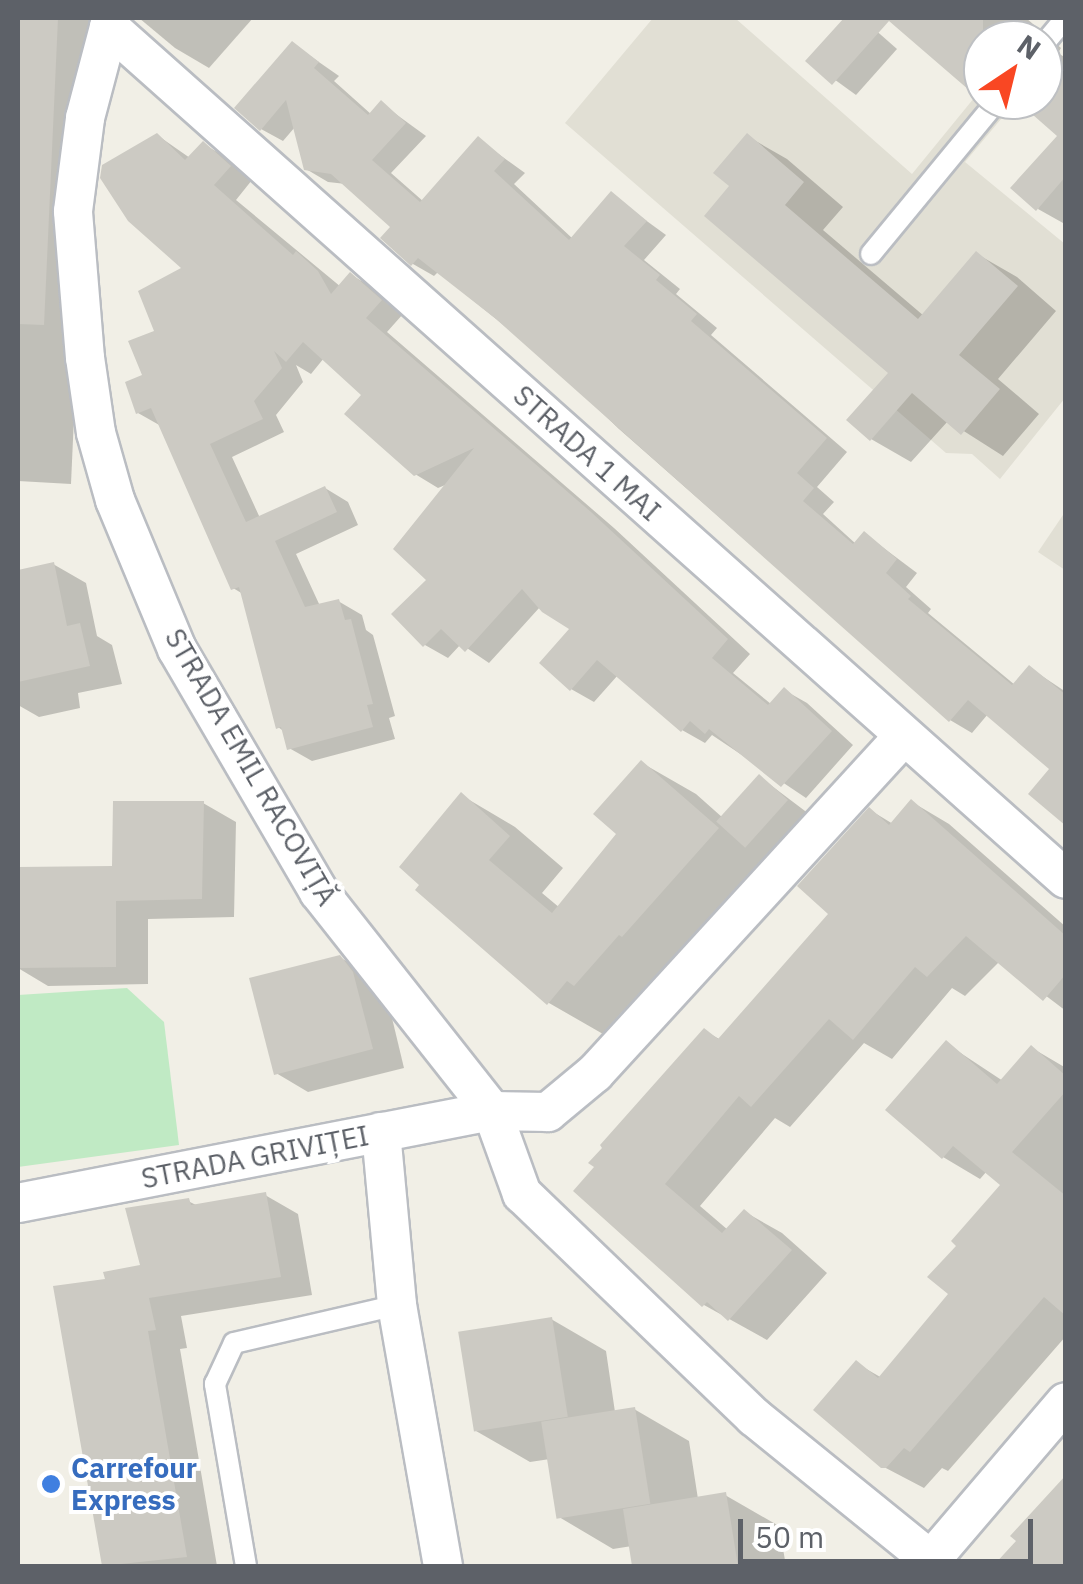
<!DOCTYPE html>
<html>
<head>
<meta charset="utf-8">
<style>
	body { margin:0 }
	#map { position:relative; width:1083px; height:1584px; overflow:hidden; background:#f1efe6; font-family:"IBM Plex Sans",sans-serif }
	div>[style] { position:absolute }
	.education>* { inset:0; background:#e1dfd4 }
	.green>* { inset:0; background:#c0eac4 }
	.shadow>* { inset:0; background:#0003 }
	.building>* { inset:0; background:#cccac3; transform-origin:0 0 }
	.roads { filter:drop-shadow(2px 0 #babdc2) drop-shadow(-2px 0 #babdc2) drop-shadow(0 2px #babdc2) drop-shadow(0 -2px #babdc2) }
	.lane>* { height:20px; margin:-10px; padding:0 10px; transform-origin:10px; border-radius:10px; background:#fff }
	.street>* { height:38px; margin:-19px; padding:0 19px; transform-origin:19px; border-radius:19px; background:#fff }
	.dots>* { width:28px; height:28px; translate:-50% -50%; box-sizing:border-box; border:5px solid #fff; border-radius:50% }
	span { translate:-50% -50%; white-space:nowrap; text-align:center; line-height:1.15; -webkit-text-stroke:8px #fff; paint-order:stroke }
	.street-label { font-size:28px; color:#5d6168 }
	.shop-label { font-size:28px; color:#366cbe; font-weight:700 }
	.left { translate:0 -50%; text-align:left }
	.frame { position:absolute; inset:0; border:20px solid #5d6168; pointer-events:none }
	.north { position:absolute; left:963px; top:20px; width:100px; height:100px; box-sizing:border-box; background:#fff; border:2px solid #bec0c3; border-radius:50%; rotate:35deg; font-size:28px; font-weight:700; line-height:40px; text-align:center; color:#5d6168 }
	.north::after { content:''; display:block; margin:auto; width:35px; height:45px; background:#f94723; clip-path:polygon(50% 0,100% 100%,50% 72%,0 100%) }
	.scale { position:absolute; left:738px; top:1519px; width:295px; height:45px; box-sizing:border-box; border:5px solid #5d6168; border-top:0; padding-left:12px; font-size:30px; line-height:35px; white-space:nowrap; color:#5d6168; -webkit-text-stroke:8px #fff; paint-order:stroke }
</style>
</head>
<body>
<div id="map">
	<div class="education">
		<div style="clip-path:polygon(653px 18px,735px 18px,912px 174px,983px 87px,983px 100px,1017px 100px,965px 162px,1065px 244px,1065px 398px,1000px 479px,972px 454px,946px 453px,565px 123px)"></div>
		<div style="clip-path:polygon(1065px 512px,1065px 570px,1038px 552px)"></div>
	</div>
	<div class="green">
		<div style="clip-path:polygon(127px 988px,164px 1022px,179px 1145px,18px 1167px,18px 995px)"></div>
	</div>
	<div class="shadow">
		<div style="clip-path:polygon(18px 18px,92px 18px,71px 484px,18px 481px)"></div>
		<div style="clip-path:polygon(139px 18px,253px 18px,209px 68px,175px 48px)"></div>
		<div style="clip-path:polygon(847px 18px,872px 27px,897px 49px,856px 95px,809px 61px)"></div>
		<div style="clip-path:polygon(889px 18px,1026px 18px,1061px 48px,1058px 53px,1066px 58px,1063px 223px,1038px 209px,1060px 136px,1020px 100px,1043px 100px,1043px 40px,983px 40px,983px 95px)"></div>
		<div style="clip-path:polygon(293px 44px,339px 76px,334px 81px,372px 115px,382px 104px,426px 136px,391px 173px,424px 202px,479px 140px,525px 173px,514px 184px,573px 239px,611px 195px,666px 235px,644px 260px,680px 289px,676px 294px,717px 328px,711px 335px,847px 452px,817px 487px,834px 502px,823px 514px,856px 544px,865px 534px,917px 573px,906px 587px,931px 609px,928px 613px,1015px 685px,1030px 668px,1066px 692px,1066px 822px,1053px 769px,988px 714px,972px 733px,950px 720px,619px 429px,547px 360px,438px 272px,434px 276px,413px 264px,384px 238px,394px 227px,346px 184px,328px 182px,306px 169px,295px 127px,283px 141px,261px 129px)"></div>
		<div style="clip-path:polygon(157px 135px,190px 158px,203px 144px,226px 157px,252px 180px,236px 200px,341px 287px,351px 275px,374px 288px,403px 314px,387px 332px,614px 528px,750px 654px,733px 673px,771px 704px,784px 690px,807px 703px,853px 745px,806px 798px,712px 735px,705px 743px,682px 730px,618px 675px,594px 702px,571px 689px,573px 628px,540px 607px,489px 663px,461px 644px,448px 658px,425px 645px,430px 580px,450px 483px,438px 488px,415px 474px,365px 395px,324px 358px,311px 374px,296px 365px,303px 382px,276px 415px,284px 432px,232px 457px,260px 518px,325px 488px,348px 502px,358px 525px,296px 554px,320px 606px,338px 601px,362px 615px,366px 630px,373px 635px,395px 716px,389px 718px,395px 739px,312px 761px,289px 748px,285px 732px,278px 727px,243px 594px,233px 588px,161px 426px,138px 413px,157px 332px,185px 268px)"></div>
		<div style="clip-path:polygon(747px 136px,787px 159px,843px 207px,823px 230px,924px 316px,977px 254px,1017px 277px,1056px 311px,998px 379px,1039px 414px,1003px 456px,948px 421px,911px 462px,871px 439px,892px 373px,732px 186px)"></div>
		<div style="clip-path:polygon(53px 564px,86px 583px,97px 636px,112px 645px,122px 684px,78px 693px,80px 708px,39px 717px,18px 705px,18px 572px)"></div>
		<div style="clip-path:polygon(642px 763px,696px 794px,723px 818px,760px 777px,809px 814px,629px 1016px,622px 1012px,603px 1034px,549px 1003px,461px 795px,515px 827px,563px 868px,542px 893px,560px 908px,620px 834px)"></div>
		<div style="clip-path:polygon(912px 802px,949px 824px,1066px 927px,1066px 1011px,1000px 961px,965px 996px,952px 988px,892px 1059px,864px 1043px,790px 1127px,775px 1118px,700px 1206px,728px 1230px,745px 1212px,782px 1233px,827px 1273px,767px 1340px,704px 1305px,577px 1191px,705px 1031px,721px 1040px,832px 913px,870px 810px,893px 824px)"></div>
		<div style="clip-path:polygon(203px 803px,236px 822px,234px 917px,148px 919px,148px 984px,48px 986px,18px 968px,18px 869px,114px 868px)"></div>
		<div style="clip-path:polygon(339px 957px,373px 976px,386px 993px,404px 1068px,308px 1092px,276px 1073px)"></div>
		<div style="clip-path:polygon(947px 1044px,1003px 1081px,1032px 1048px,1066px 1068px,1066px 1336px,948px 1471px,942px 1468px,924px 1488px,882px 1466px,856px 1363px,882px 1378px,951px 1294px,959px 1246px,1004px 1185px,987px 1171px,980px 1179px,943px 1157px)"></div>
		<div style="clip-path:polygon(265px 1195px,298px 1214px,312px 1295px,181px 1316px,187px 1348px,180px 1349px,217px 1566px,104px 1566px,56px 1288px,107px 1281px,143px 1267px,188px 1201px,198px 1206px)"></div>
		<div style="clip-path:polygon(551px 1319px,606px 1351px,615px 1412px,634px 1409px,689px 1441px,698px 1499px,725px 1495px,779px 1526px,786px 1566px,635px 1566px,632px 1546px,613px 1549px,559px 1517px,550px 1459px,530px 1462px,476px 1431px)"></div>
	</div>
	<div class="building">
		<div style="clip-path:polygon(18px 18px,58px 18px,44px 325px,18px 324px)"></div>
		<div style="clip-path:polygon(844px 18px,983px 18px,983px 73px,969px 90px,889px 21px,832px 85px,805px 61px)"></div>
		<div style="clip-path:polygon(292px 41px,319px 62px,314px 68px,368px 115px,381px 100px,406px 123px,372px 160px,420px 202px,478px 136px,505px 159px,494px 171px,569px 240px,611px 191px,647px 221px,624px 246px,660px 275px,656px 280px,697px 314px,691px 321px,827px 438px,797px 473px,814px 488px,803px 501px,853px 544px,864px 531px,897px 559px,886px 573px,911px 596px,908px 599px,1012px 685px,1029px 665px,1066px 695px,1066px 826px,1028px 794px,1049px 769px,968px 700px,949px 722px,496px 319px,418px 258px,411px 266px,380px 238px,390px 227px,331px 174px,304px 170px,286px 100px,260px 131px,234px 108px)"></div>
		<div style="clip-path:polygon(1066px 61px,1066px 176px,1036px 211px,1010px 188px,1057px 136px,1024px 107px,1030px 100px,1043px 100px,1043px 86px)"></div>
		<div style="clip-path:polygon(157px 133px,185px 160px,203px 141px,231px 166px,214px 185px,293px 255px,296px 251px,318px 271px,331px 294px,350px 272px,382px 300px,366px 318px,591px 512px,728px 639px,712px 658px,768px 705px,784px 687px,832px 731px,781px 787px,709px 729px,705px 734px,690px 721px,681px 732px,597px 660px,570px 691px,539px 663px,569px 629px,542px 612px,522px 589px,465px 652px,441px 629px,423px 647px,391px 614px,426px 580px,393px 549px,474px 448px,414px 476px,344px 414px,361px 395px,303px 342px,286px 362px,274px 351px,282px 368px,254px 401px,263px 419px,210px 444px,246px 522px,325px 486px,337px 512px,275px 541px,305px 607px,339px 599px,345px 620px,351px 619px,373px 704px,367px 705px,373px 727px,287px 750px,281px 727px,276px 729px,239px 587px,231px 590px,151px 408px,136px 414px,125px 382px,142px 375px,128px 341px,154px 331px,138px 291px,181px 268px,128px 221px,100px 178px,102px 165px)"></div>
		<div style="clip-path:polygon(747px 133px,804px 182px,785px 205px,918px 319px,976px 251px,1018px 286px,959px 355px,1000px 389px,961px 435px,912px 393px,870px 441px,846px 420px,888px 373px,704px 216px,729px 186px,713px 173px)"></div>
		<div style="clip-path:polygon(54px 562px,67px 626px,80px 623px,90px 666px,18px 682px,18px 570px)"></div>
		<div style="clip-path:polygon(641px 760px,719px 828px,622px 937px,619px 935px,574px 986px,567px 981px,547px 1005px,415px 890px,419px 885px,399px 867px,461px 792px,510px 836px,489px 860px,552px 913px,616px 834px,593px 814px)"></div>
		<div style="left:759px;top:774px;width:39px;height:64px;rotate:42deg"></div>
		<div style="clip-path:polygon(911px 799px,1066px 936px,1066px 974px,1043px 1001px,966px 936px,927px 977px,915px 967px,853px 1040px,829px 1019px,751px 1107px,739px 1096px,665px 1184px,722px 1233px,744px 1209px,792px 1250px,728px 1321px,707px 1302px,702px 1307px,573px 1191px,594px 1167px,588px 1163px,602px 1148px,600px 1145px,704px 1028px,718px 1039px,828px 914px,797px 886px,869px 807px,889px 825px)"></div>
		<div style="clip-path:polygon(113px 801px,204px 801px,202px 899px,116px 901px,116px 967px,18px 968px,18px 867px,112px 866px)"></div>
		<div style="clip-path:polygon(340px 955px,353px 972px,373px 1049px,274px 1075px,249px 978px)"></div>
		<div style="clip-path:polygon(946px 1040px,997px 1084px,1031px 1045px,1066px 1076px,1066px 1091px,1012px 1152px,1066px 1196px,1066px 1316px,1044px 1297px,910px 1452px,904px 1448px,886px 1468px,881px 1468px,813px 1410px,856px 1360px,878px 1378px,948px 1294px,927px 1277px,956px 1246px,951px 1241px,1000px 1185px,953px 1146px,942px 1159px,885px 1110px)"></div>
		<div style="clip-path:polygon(266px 1192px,281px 1277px,149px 1298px,156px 1330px,148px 1331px,187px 1557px,102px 1566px,53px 1286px,105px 1279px,103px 1272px,140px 1265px,125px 1208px,189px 1198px,191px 1205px)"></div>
		<div style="left:552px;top:1317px;width:101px;height:95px;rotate:81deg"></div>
		<div style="left:635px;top:1407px;width:98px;height:95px;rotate:81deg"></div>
		<div style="clip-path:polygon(1066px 1475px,1066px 1566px,993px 1566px,1016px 1541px,1010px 1536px)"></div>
		<div style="clip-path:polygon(726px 1492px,738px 1566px,632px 1566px,623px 1509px)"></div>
	</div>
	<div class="roads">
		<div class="lane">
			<div style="left:1043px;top:45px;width:35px;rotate:-50deg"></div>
			<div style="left:871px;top:254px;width:200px;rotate:-50.5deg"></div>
			<div style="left:246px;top:1566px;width:185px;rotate:-99.7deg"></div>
			<div style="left:215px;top:1384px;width:45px;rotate:-65.1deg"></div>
			<div style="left:234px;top:1343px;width:167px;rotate:-13.1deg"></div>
		</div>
		<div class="street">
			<div style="left:381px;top:1132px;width:174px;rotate:84.7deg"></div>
			<div style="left:397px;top:1305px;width:265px;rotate:80deg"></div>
			<div style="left:18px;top:1203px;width:483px;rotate:-11deg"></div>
			<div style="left:492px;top:1111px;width:56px;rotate:1deg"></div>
			<div style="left:548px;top:1112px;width:61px;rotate:-39.7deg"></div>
			<div style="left:595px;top:1073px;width:457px;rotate:-47.5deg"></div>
			<div style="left:930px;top:1561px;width:209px;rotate:-49.5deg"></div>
			<div style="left:938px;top:1566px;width:237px;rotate:-141deg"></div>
			<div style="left:754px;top:1417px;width:322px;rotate:-136.1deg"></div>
			<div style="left:522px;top:1194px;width:88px;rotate:-109.9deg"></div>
			<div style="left:492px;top:1111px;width:279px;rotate:-128.3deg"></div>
			<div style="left:319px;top:892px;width:281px;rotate:-120.3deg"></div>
			<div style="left:177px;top:649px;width:161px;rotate:-112.6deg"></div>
			<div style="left:115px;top:500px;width:70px;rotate:-105.8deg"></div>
			<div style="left:96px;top:433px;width:76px;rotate:-98.3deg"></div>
			<div style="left:85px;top:358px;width:147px;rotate:-94.7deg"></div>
			<div style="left:73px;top:211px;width:94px;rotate:-82.6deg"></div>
			<div style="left:85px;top:118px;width:94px;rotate:-75.2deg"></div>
			<div style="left:109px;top:27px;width:1281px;rotate:41.68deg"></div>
		</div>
	</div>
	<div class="dots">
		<div style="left:51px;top:1484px;background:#3f7fe0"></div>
	</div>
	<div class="street-label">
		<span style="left:587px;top:453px;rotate:42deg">STRADA 1 MAI</span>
		<span style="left:251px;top:767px;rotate:60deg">STRADA EMIL RACOVIȚĂ</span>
		<span style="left:255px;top:1157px;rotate:-11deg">STRADA GRIVIȚEI</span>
	</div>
	<div class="shop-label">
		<span class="left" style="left:71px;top:1484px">Carrefour<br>Express</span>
	</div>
	<div class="frame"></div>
	<div class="north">N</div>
	<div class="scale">50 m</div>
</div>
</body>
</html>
